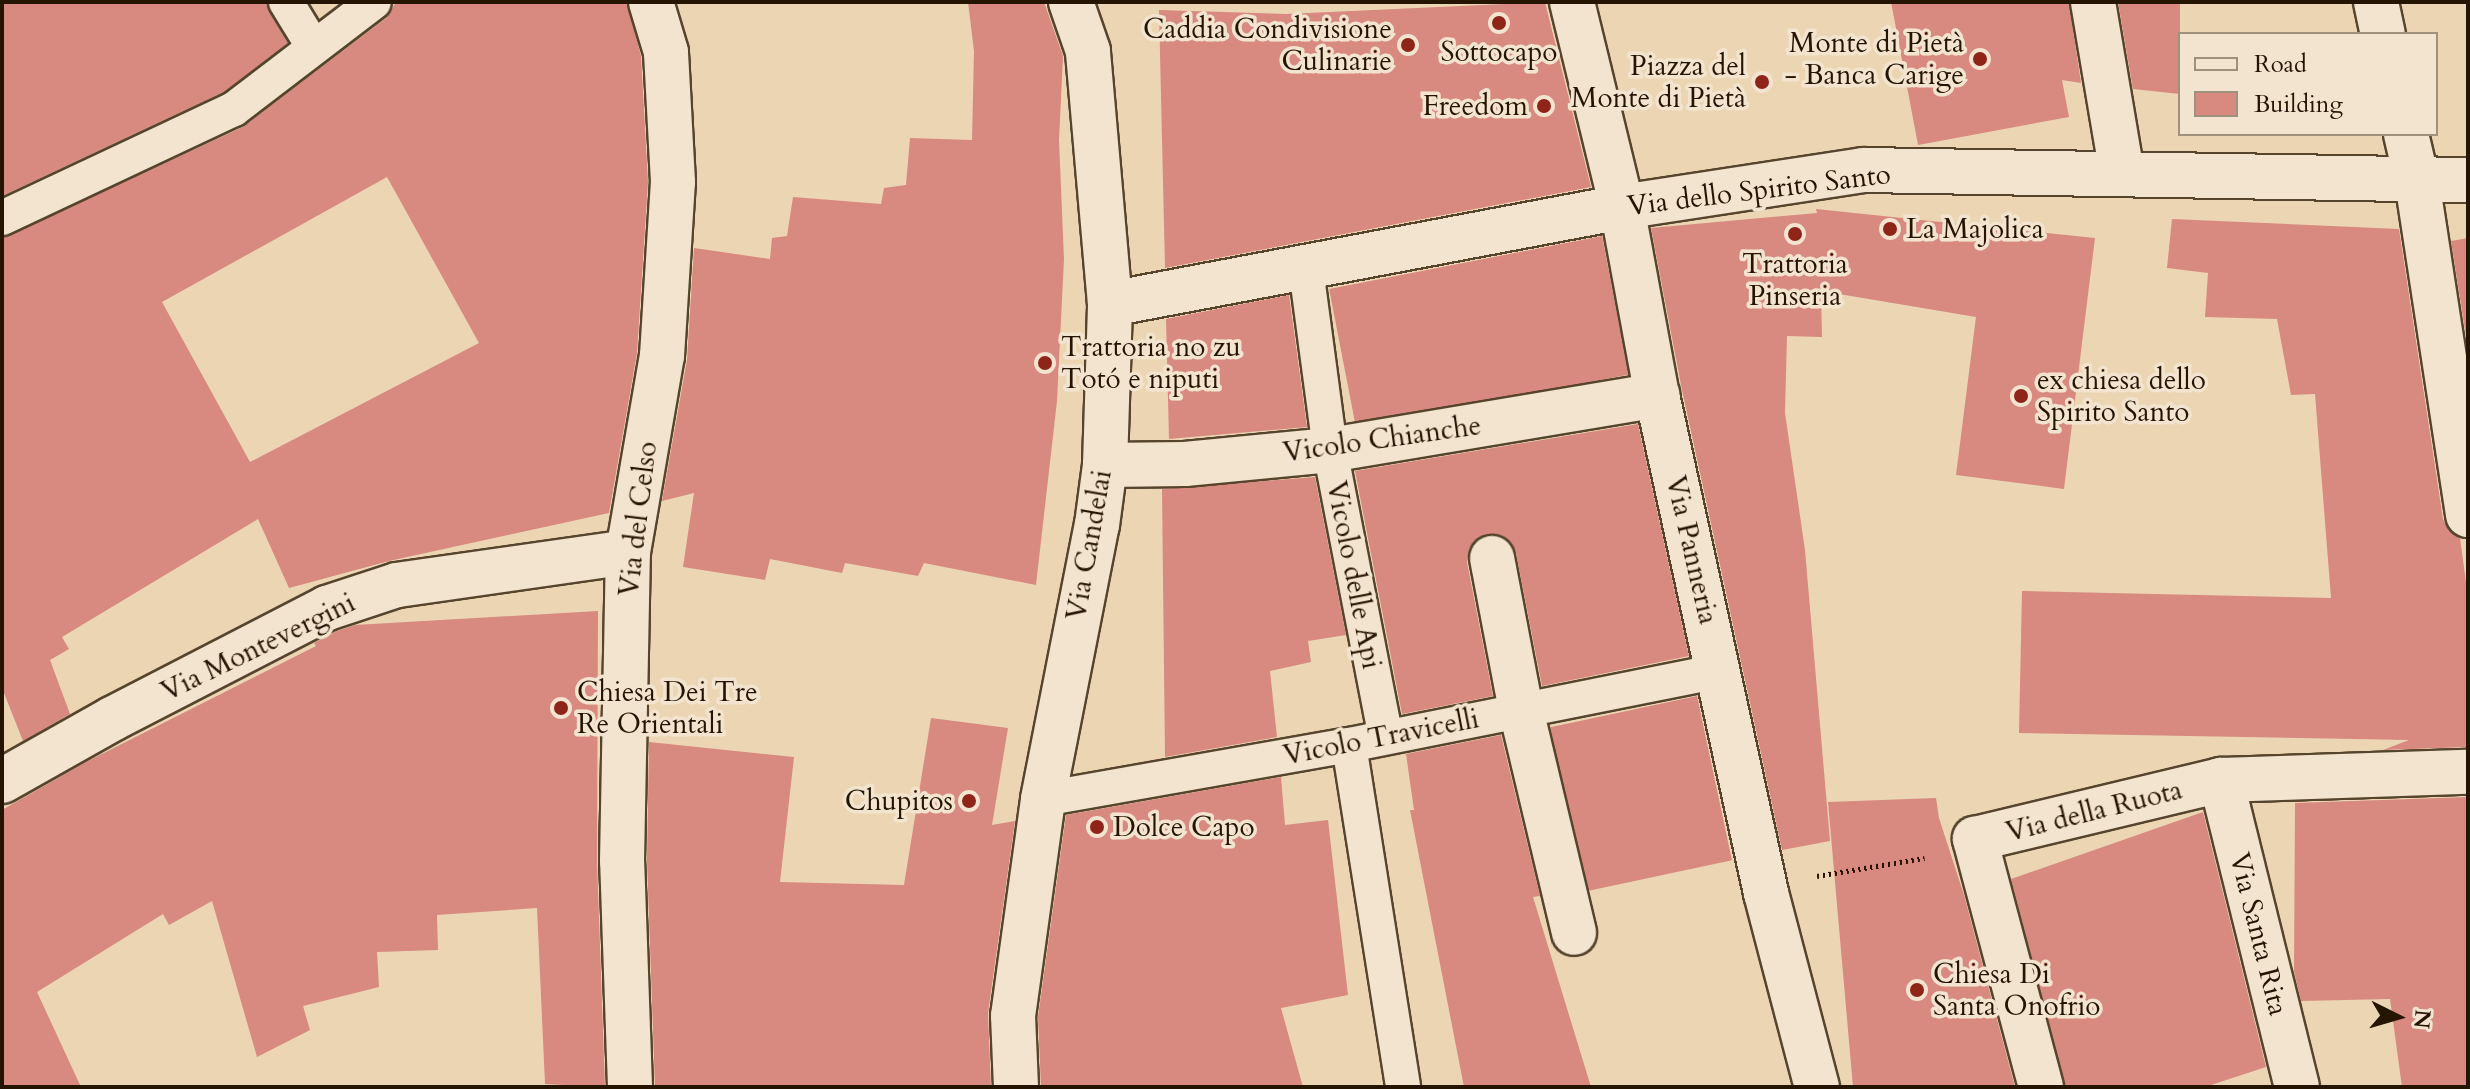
<!DOCTYPE html>
<html>
<head>
<meta charset="utf-8">
<style>
	body { margin:0 }
	#map { position:relative; width:2470px; height:1089px; overflow:hidden; background:#ebd5b3; font-family:Cardo,serif }
	div>[style] { position:absolute }
	.building>* { inset:0; background:#d88980; transform-origin:0 0 }
	.path>* { height:5px; margin-top:-2.5px; transform-origin:0; background:repeating-linear-gradient(90deg,#251400 0 2px,transparent 0 6px) }
	.roads { filter:drop-shadow(2px 0 #56442d) drop-shadow(-2px 0 #56442d) drop-shadow(0 2px #56442d) drop-shadow(0 -2px #56442d) }
	.service>* { height:34px; margin:-17px; padding:0 17px; transform-origin:17px; border-radius:17px; background:#f2e4ce }
	.minor>* { height:44px; margin:-22px; padding:0 22px; transform-origin:22px; border-radius:22px; background:#f2e4ce }
	.dots>* { width:22px; height:22px; translate:-50% -50%; box-sizing:border-box; border:4px solid #f2e4ce; border-radius:50% }
	span { translate:-50% -50%; white-space:nowrap; text-align:center; line-height:1.15; -webkit-text-stroke:7px #f2e4ce; paint-order:stroke }
	.poi-label { font-size:28px; color:#251400 }
	.right { translate:-100% -50%; text-align:right }
	.left { translate:0 -50%; text-align:left }
	.street-label { font-size:28px; color:#251400 }
	.frame { position:absolute; inset:0; border:4px solid #251400; pointer-events:none }
	.legend { position:absolute; left:2178px; top:32px; width:260px; height:104px; box-sizing:border-box; background:#f2e4ce; border:2px solid #a0917c; margin:0; padding:10px 14px; list-style:none; font-size:24px; color:#251400 }
	.legend li { display:flex; align-items:center; gap:16px; height:40px }
	.legend b { width:40px; border:2px solid #a0917c }
	.north { position:absolute; left:2358px; top:977px; width:80px; height:80px; -webkit-text-stroke:6px #f2e4ce; paint-order:stroke; rotate:95deg; font-size:22px; font-weight:700; line-height:32px; text-align:center; color:#251400 }
	.north::after { content:''; display:block; margin:auto; width:28px; height:36px; background:#251400; clip-path:polygon(50% 0,100% 100%,50% 72%,0 100%) }
</style>
</head>
<body>
<div id="map">
	<div class="building">
		<div style="clip-path:polygon(2px 2px,265px 2px,288px 43px,224px 92px,2px 196px)"></div>
		<div style="clip-path:polygon(evenodd,396px 2px,627px 2px,641px 56px,648px 182px,637px 353px,609px 513px,389px 561px,289px 588px,258px 519px,62px 637px,69px 649px,50px 660px,70px 714px,23px 741px,2px 688px,2px 238px,243px 127px,386px 18px,396px 2px,387px 177px,479px 343px,250px 462px,162px 302px,387px 177px)"></div>
		<div style="clip-path:polygon(968px 2px,1044px 2px,1063px 56px,1059px 140px,1064px 259px,1057px 401px,1036px 585px,924px 563px,918px 576px,845px 563px,842px 573px,770px 559px,765px 580px,683px 567px,694px 493px,662px 501px,687px 360px,694px 248px,770px 259px,772px 238px,787px 236px,793px 197px,881px 204px,884px 188px,906px 185px,910px 138px,972px 140px,974px 51px)"></div>
		<div style="clip-path:polygon(1545px 2px,1591px 187px,1165px 268px,1159px 10px,1286px 14px)"></div>
		<div style="clip-path:polygon(1891px 2px,2069px 2px,2081px 83px,2062px 80px,2069px 117px,1918px 145px)"></div>
		<div style="clip-path:polygon(2118px 2px,2180px 2px,2180px 94px,2133px 89px)"></div>
		<div style="clip-path:polygon(1816px 209px,2095px 238px,2064px 489px,1956px 475px,1976px 317px,1821px 291px,1822px 337px,1787px 336px,1785px 413px,1805px 550px,1830px 841px,1782px 850px,1682px 390px,1651px 228px,1817px 213px)"></div>
		<div style="clip-path:polygon(2172px 219px,2399px 229px,2443px 519px,2449px 531px,2460px 538px,2468px 597px,2468px 747px,2383px 750px,2409px 740px,2019px 733px,2022px 591px,2331px 598px,2315px 394px,2291px 395px,2277px 319px,2205px 317px,2208px 273px,2167px 268px)"></div>
		<div style="left:1602px;top:236px;width:141px;height:278px;rotate:79deg"></div>
		<div style="clip-path:polygon(2468px 238px,2468px 349px,2451px 241px)"></div>
		<div style="clip-path:polygon(1289px 295px,1307px 427px,1169px 439px,1166px 319px)"></div>
		<div style="clip-path:polygon(1638px 424px,1689px 656px,1542px 686px,1516px 553px,1511px 542px,1501px 535px,1487px 534px,1475px 540px,1469px 549px,1467px 562px,1493px 696px,1402px 714px,1355px 471px)"></div>
		<div style="clip-path:polygon(1315px 477px,1346px 635px,1308px 641px,1311px 662px,1270px 671px,1277px 737px,1165px 757px,1162px 489px)"></div>
		<div style="clip-path:polygon(598px 611px,597px 861px,605px 1087px,545px 1084px,537px 908px,437px 915px,438px 950px,377px 952px,379px 987px,303px 1006px,310px 1030px,257px 1057px,212px 901px,169px 925px,163px 914px,37px 992px,81px 1087px,2px 1087px,2px 810px,88px 761px,316px 646px,314px 643px,337px 631px,355px 625px)"></div>
		<div style="left:1697px;top:696px;width:168px;height:150px;rotate:78deg"></div>
		<div style="clip-path:polygon(931px 718px,1008px 728px,992px 825px,1015px 821px,988px 1013px,991px 1087px,655px 1087px,647px 861px,649px 742px,794px 757px,780px 882px,904px 885px)"></div>
		<div style="clip-path:polygon(1501px 735px,1540px 896px,1533px 897px,1591px 1087px,1464px 1087px,1410px 810px,1414px 810px,1406px 754px)"></div>
		<div style="clip-path:polygon(1281px 777px,1285px 825px,1328px 820px,1348px 995px,1281px 1008px,1303px 1087px,1041px 1087px,1038px 1017px,1066px 815px)"></div>
		<div style="clip-path:polygon(2468px 797px,2468px 1087px,2402px 1087px,2390px 999px,2301px 1001px,2294px 971px,2295px 803px)"></div>
		<div style="clip-path:polygon(1936px 798px,1939px 818px,1964px 895px,2015px 1087px,1853px 1087px,1828px 802px)"></div>
		<div style="clip-path:polygon(2203px 812px,2266px 1067px,2205px 1087px,2065px 1087px,2011px 879px)"></div>
	</div>
	<div class="path">
		<div style="left:1817px;top:876px;width:109px;rotate:-9.5deg"></div>
	</div>
	<div class="roads">
		<div class="service">
			<div style="left:286px;top:2px;width:52px;rotate:58.5deg"></div>
			<div style="left:2px;top:218px;width:256px;rotate:-25.2deg"></div>
			<div style="left:234px;top:109px;width:176px;rotate:-37.4deg"></div>
			<div style="left:1306px;top:269px;width:183px;rotate:82.4deg"></div>
			<div style="left:1330px;top:450px;width:292px;rotate:79deg"></div>
			<div style="left:1349px;top:745px;width:346px;rotate:81deg"></div>
			<div style="left:1043px;top:799px;width:311px;rotate:-10deg"></div>
			<div style="left:1349px;top:745px;width:376px;rotate:-11.3deg"></div>
		</div>
		<div class="minor">
			<div style="left:1572px;top:2px;width:211px;rotate:76.3deg"></div>
			<div style="left:1622px;top:207px;width:191px;rotate:79.5deg"></div>
			<div style="left:1657px;top:395px;width:510px;rotate:77.65deg"></div>
			<div style="left:1766px;top:893px;width:201px;rotate:75.3deg"></div>
			<div style="left:2093px;top:2px;width:173px;rotate:80.4deg"></div>
			<div style="left:2376px;top:2px;width:33px;rotate:78deg"></div>
			<div style="left:2406px;top:134px;width:48px;rotate:76.8deg"></div>
			<div style="left:2417px;top:181px;width:338px;rotate:81.3deg"></div>
			<div style="left:1110px;top:304px;width:521px;rotate:-10.73deg"></div>
			<div style="left:1622px;top:207px;width:244px;rotate:-8.7deg"></div>
			<div style="left:1863px;top:170px;width:605px;rotate:0.95deg"></div>
			<div style="left:1105px;top:465px;width:80px;rotate:-0.7deg"></div>
			<div style="left:1185px;top:464px;width:146px;rotate:-5.5deg"></div>
			<div style="left:1330px;top:450px;width:332px;rotate:-9.5deg"></div>
			<div style="left:1492px;top:558px;width:155px;rotate:79.2deg"></div>
			<div style="left:1521px;top:710px;width:229px;rotate:76.6deg"></div>
			<div style="left:2221px;top:780px;width:316px;rotate:76.1deg"></div>
			<div style="left:2px;top:781px;width:126px;rotate:-29.4deg"></div>
			<div style="left:112px;top:719px;width:242px;rotate:-27.3deg"></div>
			<div style="left:327px;top:608px;width:74px;rotate:-18.2deg"></div>
			<div style="left:397px;top:585px;width:233px;rotate:-8.1deg"></div>
			<div style="left:630px;top:1087px;width:226px;rotate:-92deg"></div>
			<div style="left:622px;top:861px;width:309px;rotate:-88.9deg"></div>
			<div style="left:628px;top:552px;width:199px;rotate:-80.2deg"></div>
			<div style="left:662px;top:356px;width:174px;rotate:-86.4deg"></div>
			<div style="left:673px;top:182px;width:130px;rotate:-93.1deg"></div>
			<div style="left:666px;top:52px;width:52px;rotate:-106.7deg"></div>
			<div style="left:1016px;top:1087px;width:71px;rotate:-92.4deg"></div>
			<div style="left:1013px;top:1016px;width:219px;rotate:-82.1deg"></div>
			<div style="left:1043px;top:799px;width:279px;rotate:-78.9deg"></div>
			<div style="left:1097px;top:525px;width:61px;rotate:-82.4deg"></div>
			<div style="left:1105px;top:465px;width:161px;rotate:-88.2deg"></div>
			<div style="left:1110px;top:304px;width:254px;rotate:-95deg"></div>
			<div style="left:1088px;top:51px;width:52px;rotate:-109.1deg"></div>
			<div style="left:2041px;top:1087px;width:257px;rotate:-104.9deg"></div>
			<div style="left:1975px;top:839px;width:253px;rotate:-13.5deg"></div>
			<div style="left:2221px;top:780px;width:247px;rotate:-1.9deg"></div>
		</div>
	</div>
	<div class="dots">
		<div style="left:1499px;top:23px;background:#8f2418"></div>
		<div style="left:1408px;top:45px;background:#8f2418"></div>
		<div style="left:1980px;top:59px;background:#8f2418"></div>
		<div style="left:1762px;top:82px;background:#8f2418"></div>
		<div style="left:1544px;top:106px;background:#8f2418"></div>
		<div style="left:1890px;top:229px;background:#8f2418"></div>
		<div style="left:1795px;top:234px;background:#8f2418"></div>
		<div style="left:1045px;top:363px;background:#8f2418"></div>
		<div style="left:2021px;top:396px;background:#8f2418"></div>
		<div style="left:561px;top:708px;background:#8f2418"></div>
		<div style="left:969px;top:801px;background:#8f2418"></div>
		<div style="left:1097px;top:827px;background:#8f2418"></div>
		<div style="left:1917px;top:990px;background:#8f2418"></div>
	</div>
	<div class="poi-label">
		<span class="right" style="left:1392px;top:45px">Caddia Condivisione<br>Culinarie</span>
		<span class="right" style="left:1964px;top:59px">Monte di Pietà<br>- Banca Carige</span>
		<span style="left:1499px;top:52px">Sottocapo</span>
		<span class="right" style="left:1746px;top:82px">Piazza del<br>Monte di Pietà</span>
		<span class="right" style="left:1528px;top:106px">Freedom</span>
		<span class="left" style="left:1906px;top:229px">La Majolica</span>
		<span style="left:1795px;top:280px">Trattoria<br>Pinseria</span>
		<span class="left" style="left:1061px;top:363px">Trattoria no zu<br>Totó e niputi</span>
		<span class="left" style="left:2037px;top:396px">ex chiesa dello<br>Spirito Santo</span>
		<span class="left" style="left:577px;top:708px">Chiesa Dei Tre<br>Re Orientali</span>
		<span class="right" style="left:953px;top:801px">Chupitos</span>
		<span class="left" style="left:1113px;top:827px">Dolce Capo</span>
		<span class="left" style="left:1933px;top:990px">Chiesa Di<br>Santa Onofrio</span>
	</div>
	<div class="street-label">
		<span style="left:1759px;top:190px;rotate:-7deg">Via dello Spirito Santo</span>
		<span style="left:1382px;top:439px;rotate:-8deg">Vicolo Chianche</span>
		<span style="left:638px;top:519px;rotate:-83deg">Via del Celso</span>
		<span style="left:1089px;top:545px;rotate:-80deg">Via Candelai</span>
		<span style="left:1692px;top:550px;rotate:77deg">Via Panneria</span>
		<span style="left:1354px;top:575px;rotate:79deg">Vicolo delle Api</span>
		<span style="left:258px;top:647px;rotate:-26deg">Via Montevergini</span>
		<span style="left:1381px;top:737px;rotate:-11deg">Vicolo Travicelli</span>
		<span style="left:2094px;top:811px;rotate:-14deg">Via della Ruota</span>
		<span style="left:2259px;top:934px;rotate:76deg">Via Santa Rita</span>
	</div>
	<div class="frame"></div>
	<ul class="legend">
	<li><b style="height:10px;background:#f2e4ce"></b>Road</li>
	<li><b style="height:22px;background:#d88980"></b>Building</li>
	</ul>
	<div class="north">N</div>
</div>
</body>
</html>
